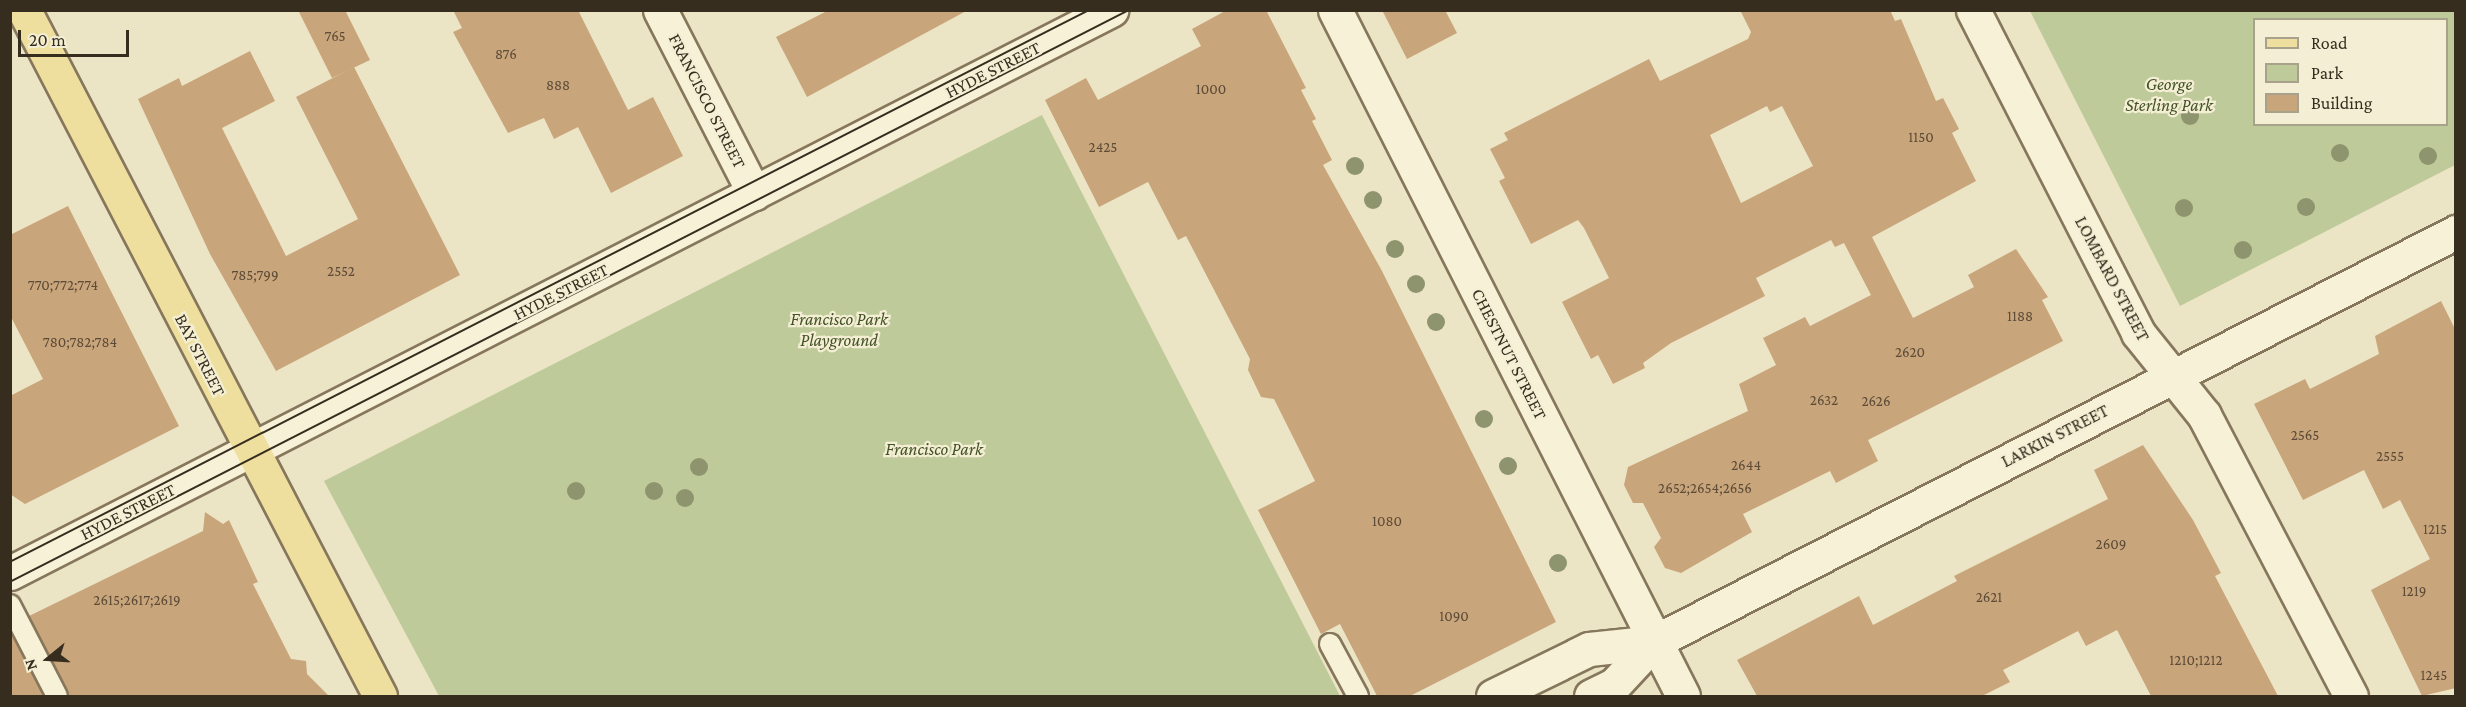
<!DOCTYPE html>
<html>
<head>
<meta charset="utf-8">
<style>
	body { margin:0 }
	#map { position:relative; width:2466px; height:707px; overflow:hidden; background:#ece5c5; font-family:"Crimson Pro",serif }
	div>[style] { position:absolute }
	.green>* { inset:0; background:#beca99 }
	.building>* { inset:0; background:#c9a57c }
	.roads { filter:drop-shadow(2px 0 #86775c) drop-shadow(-2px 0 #86775c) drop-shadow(0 2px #86775c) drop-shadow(0 -2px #86775c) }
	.lane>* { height:20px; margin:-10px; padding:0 10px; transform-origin:10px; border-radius:10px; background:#f7f2d7 }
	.street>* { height:33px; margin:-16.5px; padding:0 16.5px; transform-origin:16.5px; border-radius:16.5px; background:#f7f2d7 }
	.secondary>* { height:33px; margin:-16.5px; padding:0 16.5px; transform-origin:16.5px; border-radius:16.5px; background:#f7f2d7 }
	.primary>* { height:33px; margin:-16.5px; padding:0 16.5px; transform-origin:16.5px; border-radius:16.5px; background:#eedf9e }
	.tram>* { height:1.5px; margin:-0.75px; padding:0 0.75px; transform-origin:0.75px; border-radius:0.75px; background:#372d1f }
	.trees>* { width:18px; height:18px; margin:-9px; border-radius:50%; background:#8e946e }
	span { translate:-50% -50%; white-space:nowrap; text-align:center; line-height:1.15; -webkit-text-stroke:4.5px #f4efd4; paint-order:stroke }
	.number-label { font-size:15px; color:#5c4b36 }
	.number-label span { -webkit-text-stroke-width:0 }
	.street-label { font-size:18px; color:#372d1f }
	.park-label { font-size:18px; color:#425226; font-style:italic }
	.frame { position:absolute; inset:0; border:12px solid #372d1f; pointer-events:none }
	.legend { position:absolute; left:2253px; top:18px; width:195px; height:108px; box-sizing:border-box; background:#f4efd4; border:2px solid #a8a18c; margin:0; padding:8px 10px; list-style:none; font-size:18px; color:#372d1f }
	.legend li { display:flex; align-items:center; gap:12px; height:30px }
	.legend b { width:30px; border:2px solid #a8a18c }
	.north { position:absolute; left:18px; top:629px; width:60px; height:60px; -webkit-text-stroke:4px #f4efd4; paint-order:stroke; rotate:252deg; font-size:16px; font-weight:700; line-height:24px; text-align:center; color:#372d1f }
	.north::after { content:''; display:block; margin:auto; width:21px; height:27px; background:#372d1f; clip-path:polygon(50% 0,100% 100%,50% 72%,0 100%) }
	.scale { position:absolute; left:18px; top:30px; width:111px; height:27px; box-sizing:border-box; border:3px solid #372d1f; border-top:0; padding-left:8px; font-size:18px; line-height:21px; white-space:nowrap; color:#372d1f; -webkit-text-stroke:4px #f4efd4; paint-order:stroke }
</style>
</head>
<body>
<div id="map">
	<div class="green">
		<div style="clip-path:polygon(evenodd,2030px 11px,2455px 11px,2455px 165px,2180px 306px,2030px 11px,2254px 20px,2446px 20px,2446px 124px,2254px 124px,2254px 20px)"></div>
		<div style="clip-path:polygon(1042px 115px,1340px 696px,439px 696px,324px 481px)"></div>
	</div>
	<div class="building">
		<div style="clip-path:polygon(298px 10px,345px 10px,370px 60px,332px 78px)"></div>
		<div style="clip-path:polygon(453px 10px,578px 10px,628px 110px,653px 97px,683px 156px,611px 193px,578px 127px,554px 139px,544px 118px,508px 133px,453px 32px,462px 28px)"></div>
		<div style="clip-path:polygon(829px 10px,968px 10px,807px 97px,776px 37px)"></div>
		<div style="clip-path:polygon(1227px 10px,1266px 10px,1306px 88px,1301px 90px,1316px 119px,1312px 121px,1332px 160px,1323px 165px,1382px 271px,1556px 622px,1410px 696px,1377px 696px,1340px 624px,1321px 634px,1258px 510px,1315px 481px,1274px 399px,1261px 397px,1248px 370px,1250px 359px,1186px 236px,1178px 240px,1148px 182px,1099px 207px,1045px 100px,1086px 78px,1098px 100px,1201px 46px,1192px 29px)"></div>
		<div style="clip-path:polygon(1382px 10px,1445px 10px,1457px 33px,1407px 59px)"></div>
		<div style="clip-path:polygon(evenodd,1740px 10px,1890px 10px,1895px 21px,1901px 19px,1936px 101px,1943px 98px,1959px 129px,1952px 133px,1976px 181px,1872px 237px,1913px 318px,1974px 287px,1968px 275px,2016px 249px,2048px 297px,2042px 300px,2063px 341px,1868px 440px,1878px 461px,1836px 483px,1830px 471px,1743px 514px,1752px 532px,1681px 573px,1665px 568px,1654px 547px,1661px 538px,1643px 503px,1633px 503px,1624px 485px,1628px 467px,1748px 411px,1739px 384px,1776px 365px,1763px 338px,1805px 317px,1810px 326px,1871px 295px,1844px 243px,1835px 247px,1831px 240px,1756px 278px,1765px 296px,1671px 343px,1643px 363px,1645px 368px,1613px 384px,1598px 355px,1591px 359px,1562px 302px,1609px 278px,1584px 228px,1578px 220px,1531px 244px,1499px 181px,1505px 178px,1490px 149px,1508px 140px,1504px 133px,1649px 59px,1660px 81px,1748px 39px,1751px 32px,1740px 10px,1767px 106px,1770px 112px,1782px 106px,1813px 166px,1741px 203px,1710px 135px,1767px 106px)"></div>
		<div style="clip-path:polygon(250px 51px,275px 101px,222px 128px,286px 256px,358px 219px,296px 97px,354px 67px,460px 275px,276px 371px,210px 254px,138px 99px,179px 78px,182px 86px)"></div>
		<div style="clip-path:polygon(68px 206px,179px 426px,25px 504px,10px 494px,10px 396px,43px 379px,10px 315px,10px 235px)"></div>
		<div style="clip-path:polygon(2441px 301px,2456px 331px,2456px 688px,2422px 696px,2371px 590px,2430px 559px,2400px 500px,2383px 509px,2364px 470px,2303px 500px,2254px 404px,2305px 379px,2310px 389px,2379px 354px,2375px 336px)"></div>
		<div style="clip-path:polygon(2143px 445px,2193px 520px,2221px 573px,2215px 576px,2278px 696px,2151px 696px,2117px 630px,2086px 646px,2078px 631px,2003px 670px,2010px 682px,1982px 696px,1757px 696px,1737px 660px,1859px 596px,1873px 625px,1957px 581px,1954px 576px,2108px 499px,2094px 470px)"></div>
		<div style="clip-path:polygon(205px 512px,223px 524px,229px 520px,258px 582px,253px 584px,291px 659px,306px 661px,307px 674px,329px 696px,69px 696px,29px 616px,203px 531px)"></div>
		<div style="clip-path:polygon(10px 632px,44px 696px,10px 696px)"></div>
	</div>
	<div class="roads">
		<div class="lane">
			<div style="left:10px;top:605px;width:102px;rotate:62.7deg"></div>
			<div style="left:1330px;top:644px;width:59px;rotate:61.7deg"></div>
		</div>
		<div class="street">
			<div style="left:660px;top:10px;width:206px;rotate:62.8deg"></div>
			<div style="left:1335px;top:10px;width:769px;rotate:63.1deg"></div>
			<div style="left:1493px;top:696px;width:107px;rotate:-26.1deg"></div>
			<div style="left:1589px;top:649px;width:65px;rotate:-6.1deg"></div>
			<div style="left:1591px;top:696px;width:25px;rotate:-26deg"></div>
			<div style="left:1614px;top:685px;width:59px;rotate:-47.1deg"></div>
			<div style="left:1654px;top:642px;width:901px;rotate:-27.08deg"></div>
		</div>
		<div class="secondary">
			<div style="left:1973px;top:10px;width:363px;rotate:62.9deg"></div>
			<div style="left:2138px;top:333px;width:105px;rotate:51.2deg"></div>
			<div style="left:2204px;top:415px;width:317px;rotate:62.4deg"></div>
			<div style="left:10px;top:573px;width:1237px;rotate:-27.08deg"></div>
		</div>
		<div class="primary">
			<div style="left:24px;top:10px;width:773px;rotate:62.57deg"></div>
		</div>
	</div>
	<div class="tram">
		<div style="left:10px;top:562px;width:1212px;rotate:-27.09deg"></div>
		<div style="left:10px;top:582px;width:1257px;rotate:-27.07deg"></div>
	</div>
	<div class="trees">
		<div style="left:2190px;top:116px"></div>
		<div style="left:2340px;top:153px"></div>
		<div style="left:2428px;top:156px"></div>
		<div style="left:1355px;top:166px"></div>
		<div style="left:1373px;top:200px"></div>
		<div style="left:2306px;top:207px"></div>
		<div style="left:2184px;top:208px"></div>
		<div style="left:1395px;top:249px"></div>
		<div style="left:2243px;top:250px"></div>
		<div style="left:1416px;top:284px"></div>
		<div style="left:1436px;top:322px"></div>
		<div style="left:1484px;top:419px"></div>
		<div style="left:1508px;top:466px"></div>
		<div style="left:699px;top:467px"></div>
		<div style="left:576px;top:491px"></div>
		<div style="left:654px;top:491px"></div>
		<div style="left:685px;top:498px"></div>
		<div style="left:1558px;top:563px"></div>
	</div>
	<div class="number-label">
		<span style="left:335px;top:37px">765</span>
		<span style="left:506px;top:55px">876</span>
		<span style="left:558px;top:86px">888</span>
		<span style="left:1211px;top:90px">1000</span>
		<span style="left:1921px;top:138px">1150</span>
		<span style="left:1103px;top:148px">2425</span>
		<span style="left:341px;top:272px">2552</span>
		<span style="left:255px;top:276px">785;799</span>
		<span style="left:63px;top:286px">770;772;774</span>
		<span style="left:2020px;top:317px">1188</span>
		<span style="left:80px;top:343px">780;782;784</span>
		<span style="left:1910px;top:353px">2620</span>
		<span style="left:1824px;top:401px">2632</span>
		<span style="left:1876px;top:402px">2626</span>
		<span style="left:2305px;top:436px">2565</span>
		<span style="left:2390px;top:457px">2555</span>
		<span style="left:1746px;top:466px">2644</span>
		<span style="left:1705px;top:489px">2652;2654;2656</span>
		<span style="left:1387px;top:522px">1080</span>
		<span style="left:2435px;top:530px">1215</span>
		<span style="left:2111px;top:545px">2609</span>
		<span style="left:2414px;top:592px">1219</span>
		<span style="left:1989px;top:598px">2621</span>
		<span style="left:137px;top:601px">2615;2617;2619</span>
		<span style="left:1454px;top:617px">1090</span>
		<span style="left:2196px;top:661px">1210;1212</span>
		<span style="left:2434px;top:676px">1245</span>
	</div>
	<div class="street-label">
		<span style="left:993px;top:70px;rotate:-27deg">HYDE STREET</span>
		<span style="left:707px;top:101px;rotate:63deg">FRANCISCO STREET</span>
		<span style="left:2112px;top:279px;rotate:62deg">LOMBARD STREET</span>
		<span style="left:561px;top:292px;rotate:-27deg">HYDE STREET</span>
		<span style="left:1509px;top:354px;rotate:63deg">CHESTNUT STREET</span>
		<span style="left:200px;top:355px;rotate:63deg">BAY STREET</span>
		<span style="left:2055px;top:436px;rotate:-27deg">LARKIN STREET</span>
		<span style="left:128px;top:512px;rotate:-27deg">HYDE STREET</span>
	</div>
	<div class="park-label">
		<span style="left:2169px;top:95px">George<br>Sterling Park</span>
		<span style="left:839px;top:330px">Francisco Park<br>Playground</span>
		<span style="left:934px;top:449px">Francisco Park</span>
	</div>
	<div class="frame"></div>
	<ul class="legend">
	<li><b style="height:8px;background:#eedf9e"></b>Road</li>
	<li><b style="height:16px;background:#beca99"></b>Park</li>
	<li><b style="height:16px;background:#c9a57c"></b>Building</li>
	</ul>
	<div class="north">N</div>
	<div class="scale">20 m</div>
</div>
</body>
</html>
